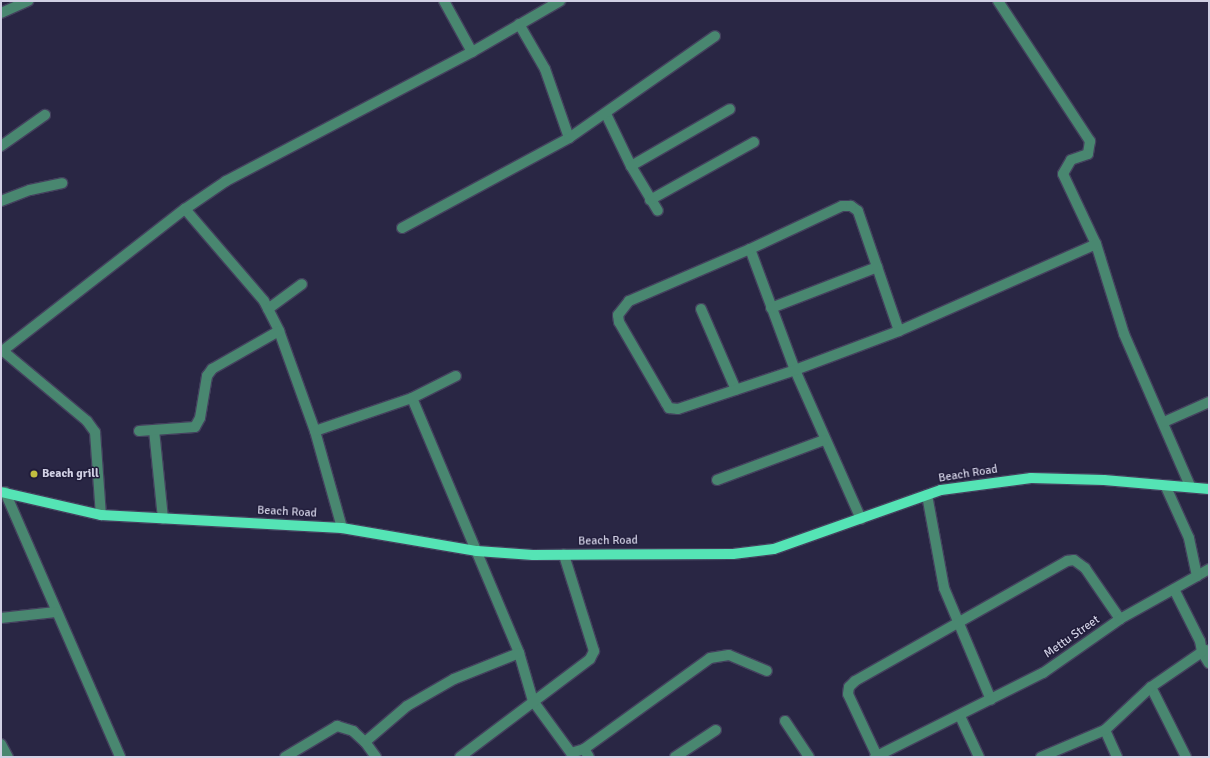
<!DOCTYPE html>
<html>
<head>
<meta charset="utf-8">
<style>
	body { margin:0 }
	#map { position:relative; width:1210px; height:758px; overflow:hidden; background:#292644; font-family:Signika,sans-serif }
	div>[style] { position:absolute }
	.roads { filter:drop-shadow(1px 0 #44415e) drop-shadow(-1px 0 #44415e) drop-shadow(0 1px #44415e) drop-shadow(0 -1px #44415e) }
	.minor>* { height:10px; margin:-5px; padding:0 5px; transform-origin:5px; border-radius:5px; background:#498770 }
	.major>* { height:10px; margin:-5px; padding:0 5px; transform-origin:5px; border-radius:5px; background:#55e4b5 }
	.dots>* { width:11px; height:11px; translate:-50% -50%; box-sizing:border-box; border:2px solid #201c3a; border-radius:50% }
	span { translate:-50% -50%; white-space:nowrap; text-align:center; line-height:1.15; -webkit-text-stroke:3px #201c3a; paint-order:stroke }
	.poi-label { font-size:12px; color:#d1d0e4; font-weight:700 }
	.left { translate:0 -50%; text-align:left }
	.street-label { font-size:12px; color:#d1d0e4 }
	.frame { position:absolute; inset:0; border:2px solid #d1d0e4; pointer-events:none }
</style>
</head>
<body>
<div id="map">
	<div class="roads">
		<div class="minor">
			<div style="left:444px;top:1px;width:58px;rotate:61.2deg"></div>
			<div style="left:998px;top:1px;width:168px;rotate:56.7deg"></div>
			<div style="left:1090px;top:141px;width:13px;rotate:99deg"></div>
			<div style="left:1088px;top:154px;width:18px;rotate:161deg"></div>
			<div style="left:1071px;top:160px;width:16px;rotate:120deg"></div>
			<div style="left:1063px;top:174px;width:77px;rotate:64.8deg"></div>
			<div style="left:1096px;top:244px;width:94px;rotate:72.7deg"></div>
			<div style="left:1124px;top:334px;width:166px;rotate:66.5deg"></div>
			<div style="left:1px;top:13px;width:30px;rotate:-24deg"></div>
			<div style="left:519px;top:24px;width:52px;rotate:60deg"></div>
			<div style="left:545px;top:69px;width:73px;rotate:70.8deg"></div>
			<div style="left:606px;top:114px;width:58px;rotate:64.3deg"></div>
			<div style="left:631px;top:166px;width:52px;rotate:59deg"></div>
			<div style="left:1px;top:146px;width:54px;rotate:-35.2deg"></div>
			<div style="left:631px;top:166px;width:114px;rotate:-29.9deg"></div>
			<div style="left:650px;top:200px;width:119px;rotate:-29.1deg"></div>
			<div style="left:1px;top:201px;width:31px;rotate:-21deg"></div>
			<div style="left:30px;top:190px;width:33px;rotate:-12deg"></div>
			<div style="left:185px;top:209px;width:121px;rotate:49.3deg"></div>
			<div style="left:264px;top:301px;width:34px;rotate:63deg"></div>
			<div style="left:279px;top:331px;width:106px;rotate:70.2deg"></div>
			<div style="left:315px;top:431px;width:101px;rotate:74.4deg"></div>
			<div style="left:402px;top:228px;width:190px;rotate:-28.3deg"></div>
			<div style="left:569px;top:138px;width:178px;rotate:-34.9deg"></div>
			<div style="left:750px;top:249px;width:129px;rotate:69.6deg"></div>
			<div style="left:795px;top:370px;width:163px;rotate:66.1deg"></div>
			<div style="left:771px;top:308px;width:114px;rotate:-21.1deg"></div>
			<div style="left:268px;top:309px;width:42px;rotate:-36.3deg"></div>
			<div style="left:701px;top:309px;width:88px;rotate:66.6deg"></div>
			<div style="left:899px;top:331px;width:127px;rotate:-108.9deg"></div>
			<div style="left:858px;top:211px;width:9px;rotate:-144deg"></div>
			<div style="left:851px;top:206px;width:9px;rotate:180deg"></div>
			<div style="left:842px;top:206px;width:102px;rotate:154.9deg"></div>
			<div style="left:750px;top:249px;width:132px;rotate:156.7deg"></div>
			<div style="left:629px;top:301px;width:18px;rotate:128deg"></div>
			<div style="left:618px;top:315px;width:7px;rotate:82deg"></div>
			<div style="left:619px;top:322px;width:94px;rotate:59.9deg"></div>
			<div style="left:666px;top:403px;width:6px;rotate:59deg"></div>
			<div style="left:669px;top:408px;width:9px;rotate:6deg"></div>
			<div style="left:678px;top:409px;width:123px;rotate:-18.4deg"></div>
			<div style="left:795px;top:370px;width:111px;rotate:-20.6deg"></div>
			<div style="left:899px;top:331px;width:215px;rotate:-23.8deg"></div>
			<div style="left:3px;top:351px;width:109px;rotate:39.8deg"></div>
			<div style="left:87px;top:421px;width:14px;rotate:54deg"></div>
			<div style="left:95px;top:432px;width:83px;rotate:85.9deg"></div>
			<div style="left:1px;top:352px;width:233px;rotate:-37.9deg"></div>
			<div style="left:185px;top:209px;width:50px;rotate:-34.3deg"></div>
			<div style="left:226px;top:181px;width:278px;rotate:-27.7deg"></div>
			<div style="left:472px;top:52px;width:102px;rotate:-30.1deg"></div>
			<div style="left:412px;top:398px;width:277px;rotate:67.2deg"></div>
			<div style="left:519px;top:653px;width:50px;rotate:73.7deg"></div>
			<div style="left:533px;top:701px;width:64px;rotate:53.8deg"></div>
			<div style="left:571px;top:753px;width:14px;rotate:-17deg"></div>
			<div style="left:584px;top:749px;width:9px;rotate:58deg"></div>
			<div style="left:1164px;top:422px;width:49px;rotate:-24deg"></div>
			<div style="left:154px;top:430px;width:89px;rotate:84.2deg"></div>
			<div style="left:139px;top:431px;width:56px;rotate:-4.1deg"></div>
			<div style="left:195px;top:427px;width:10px;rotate:-61deg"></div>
			<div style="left:200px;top:418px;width:43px;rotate:-80.5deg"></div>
			<div style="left:207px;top:376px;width:9px;rotate:-54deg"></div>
			<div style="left:212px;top:369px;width:77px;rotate:-29.6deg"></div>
			<div style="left:315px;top:431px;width:102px;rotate:-18.8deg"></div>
			<div style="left:412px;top:398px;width:49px;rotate:-26.6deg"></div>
			<div style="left:717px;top:480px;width:114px;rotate:-20.5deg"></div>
			<div style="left:5px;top:492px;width:289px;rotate:66.5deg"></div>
			<div style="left:927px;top:495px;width:95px;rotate:79.6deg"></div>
			<div style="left:944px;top:588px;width:121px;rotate:67.2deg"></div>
			<div style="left:1197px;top:576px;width:14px;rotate:-30deg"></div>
			<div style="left:1px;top:618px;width:55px;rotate:-6.2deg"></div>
			<div style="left:1206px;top:650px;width:4px;rotate:153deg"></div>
			<div style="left:1202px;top:652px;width:13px;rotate:58deg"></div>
			<div style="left:1151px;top:687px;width:78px;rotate:63.4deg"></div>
			<div style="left:960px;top:716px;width:45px;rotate:65.1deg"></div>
			<div style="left:785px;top:721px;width:43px;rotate:56.3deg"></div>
			<div style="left:1105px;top:730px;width:30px;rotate:66deg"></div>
			<div style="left:1px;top:744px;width:15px;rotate:62deg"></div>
			<div style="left:584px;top:749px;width:155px;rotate:-35.8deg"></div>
			<div style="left:710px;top:658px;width:19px;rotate:-9deg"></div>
			<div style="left:729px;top:655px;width:41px;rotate:22.8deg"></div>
			<div style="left:877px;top:756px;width:68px;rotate:-115.1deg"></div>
			<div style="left:848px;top:694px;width:7px;rotate:-82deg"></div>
			<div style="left:849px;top:687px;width:8px;rotate:-45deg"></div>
			<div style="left:855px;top:681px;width:244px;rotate:-29.5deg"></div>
			<div style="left:1067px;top:561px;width:7px;rotate:-8deg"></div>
			<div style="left:1074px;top:560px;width:14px;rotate:36deg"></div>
			<div style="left:1085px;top:568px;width:62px;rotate:55.5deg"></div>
			<div style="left:285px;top:757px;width:61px;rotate:-30.8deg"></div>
			<div style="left:337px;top:726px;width:17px;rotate:17deg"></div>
			<div style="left:353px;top:731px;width:16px;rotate:43deg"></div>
			<div style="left:376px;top:757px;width:19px;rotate:-126deg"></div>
			<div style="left:365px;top:742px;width:55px;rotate:-40.6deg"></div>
			<div style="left:407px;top:706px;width:54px;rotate:-29.9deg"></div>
			<div style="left:454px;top:679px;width:70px;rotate:-21.8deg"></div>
			<div style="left:460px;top:757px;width:163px;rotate:-37deg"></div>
			<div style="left:590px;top:659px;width:9px;rotate:-63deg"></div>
			<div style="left:594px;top:651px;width:101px;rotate:-107.4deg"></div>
			<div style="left:675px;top:757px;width:49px;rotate:-33.4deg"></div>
			<div style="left:875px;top:757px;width:188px;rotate:-26.6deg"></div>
			<div style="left:1043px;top:673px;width:94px;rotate:-35deg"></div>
			<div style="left:1120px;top:619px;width:88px;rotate:-29.2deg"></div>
			<div style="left:1197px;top:576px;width:39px;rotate:-102deg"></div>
			<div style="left:1189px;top:538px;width:56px;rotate:-114.3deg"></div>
			<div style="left:1041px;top:757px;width:69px;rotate:-22.9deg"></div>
			<div style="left:1105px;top:730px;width:63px;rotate:-43.1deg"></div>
			<div style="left:1151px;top:687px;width:62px;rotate:-34.5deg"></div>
			<div style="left:1202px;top:652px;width:11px;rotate:-100deg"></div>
			<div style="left:1200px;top:641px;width:58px;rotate:-116.6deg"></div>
		</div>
		<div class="major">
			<div style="left:1px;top:492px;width:103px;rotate:13deg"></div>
			<div style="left:101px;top:515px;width:241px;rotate:3.1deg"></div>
			<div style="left:342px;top:528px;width:137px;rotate:9.7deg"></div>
			<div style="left:477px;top:551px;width:56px;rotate:4.1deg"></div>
			<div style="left:533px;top:555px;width:200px;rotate:-0.3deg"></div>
			<div style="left:733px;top:554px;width:41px;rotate:-7deg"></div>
			<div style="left:774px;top:549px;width:177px;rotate:-19.5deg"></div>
			<div style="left:941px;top:490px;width:91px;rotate:-7.6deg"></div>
			<div style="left:1031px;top:478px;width:73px;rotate:1.6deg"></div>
			<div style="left:1104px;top:480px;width:105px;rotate:4.9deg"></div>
		</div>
	</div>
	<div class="dots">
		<div style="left:34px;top:474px;background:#c1bd40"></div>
	</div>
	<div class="poi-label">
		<span class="left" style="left:42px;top:474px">Beach grill</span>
	</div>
	<div class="street-label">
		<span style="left:968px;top:474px;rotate:-9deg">Beach Road</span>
		<span style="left:287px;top:512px;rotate:3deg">Beach Road</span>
		<span style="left:608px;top:541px;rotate:-1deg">Beach Road</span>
		<span style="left:1072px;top:637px;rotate:-35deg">Mettu Street</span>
	</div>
	<div class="frame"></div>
</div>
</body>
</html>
